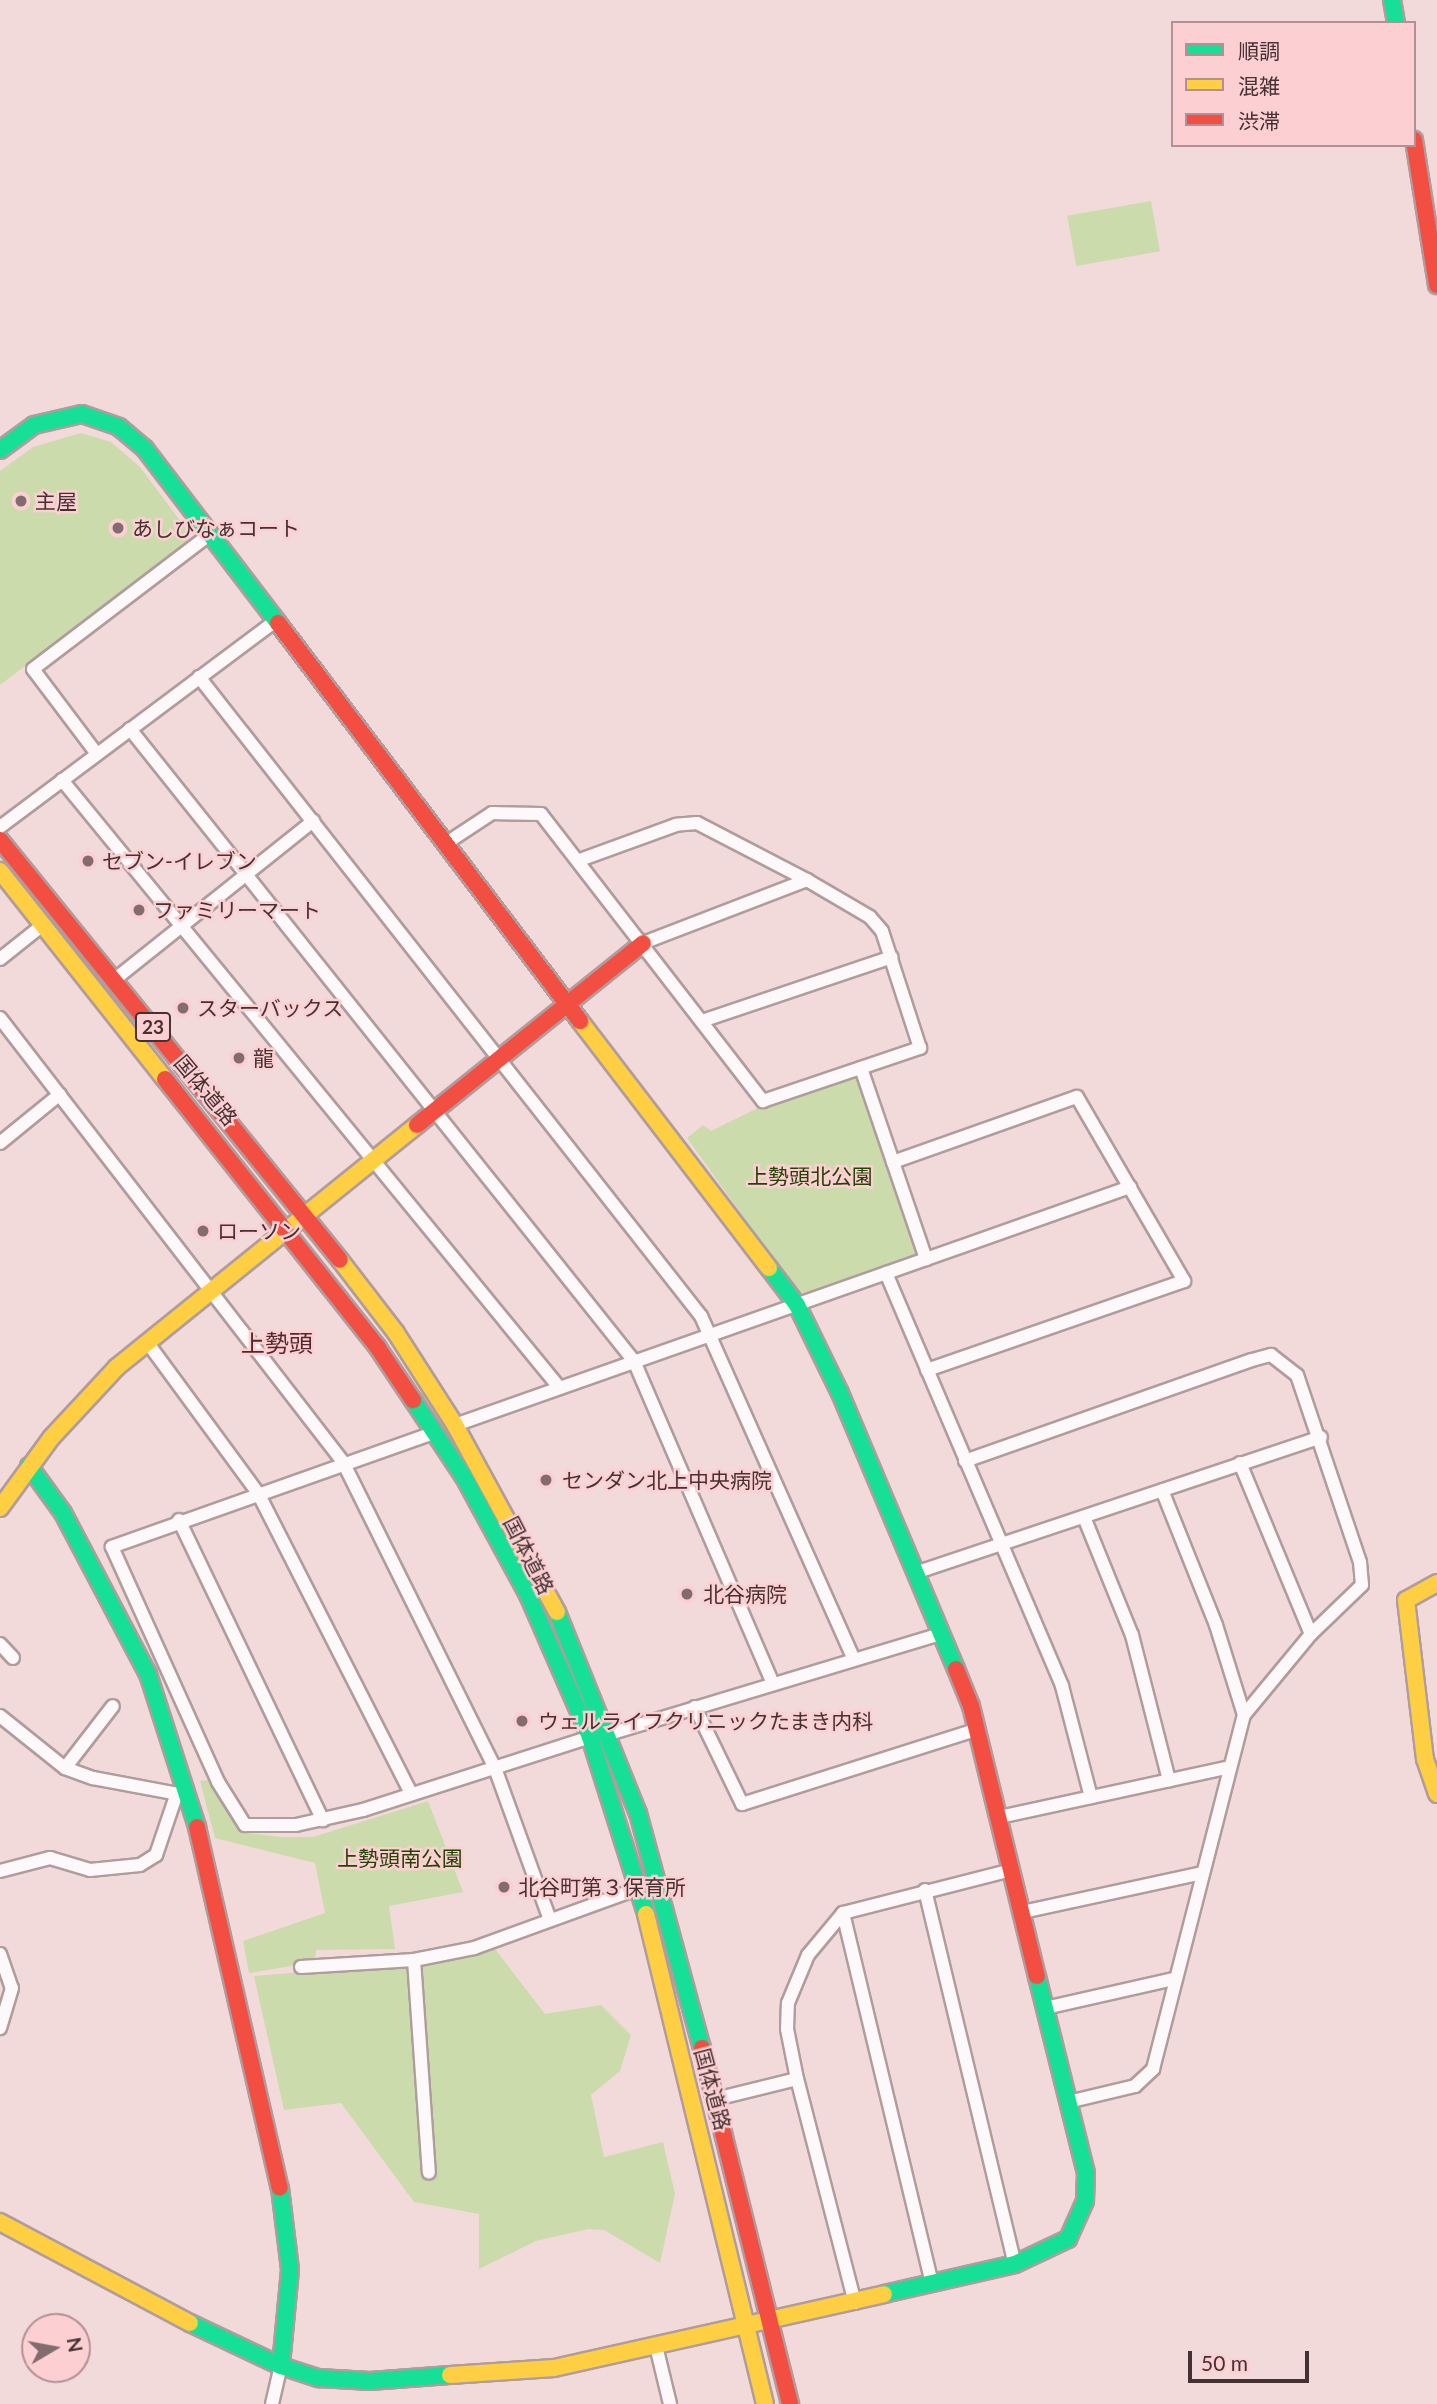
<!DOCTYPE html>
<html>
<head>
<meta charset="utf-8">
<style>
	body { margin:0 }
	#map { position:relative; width:1437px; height:2404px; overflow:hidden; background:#f2dadb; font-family:Lato,"Noto Sans JP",sans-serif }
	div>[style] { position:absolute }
	.green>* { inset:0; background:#cbdbac; transform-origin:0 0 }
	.roads { filter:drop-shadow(2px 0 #b09c9d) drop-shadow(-2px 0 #b09c9d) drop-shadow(0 2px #b09c9d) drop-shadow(0 -2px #b09c9d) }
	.street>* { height:12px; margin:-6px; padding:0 6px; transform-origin:6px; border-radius:6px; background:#fdf9fa }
	.fast>* { height:16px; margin:-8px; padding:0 8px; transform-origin:8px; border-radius:8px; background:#16e098 }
	.slow>* { height:16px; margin:-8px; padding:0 8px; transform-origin:8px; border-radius:8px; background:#ffcf43 }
	.jam>* { height:16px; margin:-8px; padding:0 8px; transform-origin:8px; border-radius:8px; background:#f24e42 }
	.dots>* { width:19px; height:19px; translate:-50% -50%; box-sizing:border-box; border:4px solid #fcd0d3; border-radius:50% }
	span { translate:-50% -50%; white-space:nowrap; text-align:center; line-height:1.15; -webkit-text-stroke:5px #fcd0d3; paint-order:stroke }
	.shield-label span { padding:2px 5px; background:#fcd0d3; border:2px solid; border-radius:5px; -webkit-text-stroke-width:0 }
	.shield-label { font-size:19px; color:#453032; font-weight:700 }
	.poi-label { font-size:21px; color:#453032 }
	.left { translate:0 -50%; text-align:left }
	.street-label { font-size:21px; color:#453032 }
	.park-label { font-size:21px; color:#244302 }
	.quarter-label { font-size:24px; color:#52282d }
	.legend { position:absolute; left:1171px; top:21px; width:245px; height:126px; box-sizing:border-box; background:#fcd0d3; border:2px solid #b39093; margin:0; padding:9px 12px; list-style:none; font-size:21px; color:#453032 }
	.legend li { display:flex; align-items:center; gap:14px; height:35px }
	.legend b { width:35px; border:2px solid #b39093 }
	.north { position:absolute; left:21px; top:2313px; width:70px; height:70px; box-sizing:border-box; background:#fcd0d3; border:2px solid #b39093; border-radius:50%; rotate:80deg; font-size:19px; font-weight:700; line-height:28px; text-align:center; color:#453032 }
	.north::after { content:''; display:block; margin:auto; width:24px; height:32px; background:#826c6d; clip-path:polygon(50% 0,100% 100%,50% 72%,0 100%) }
	.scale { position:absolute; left:1188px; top:2351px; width:121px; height:32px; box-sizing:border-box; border:4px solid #453032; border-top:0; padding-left:9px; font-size:21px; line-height:24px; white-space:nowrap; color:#453032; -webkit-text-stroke:5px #fcd0d3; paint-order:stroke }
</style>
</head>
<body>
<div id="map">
	<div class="green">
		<div style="left:1151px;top:201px;width:51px;height:85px;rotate:80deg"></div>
		<div style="clip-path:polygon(81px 433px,111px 442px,140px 467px,187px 530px,188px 543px,0 685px,0 471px,33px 447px)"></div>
		<div style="clip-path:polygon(858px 1074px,921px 1257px,809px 1295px,796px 1290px,687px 1138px,703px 1125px,711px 1131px,762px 1106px)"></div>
		<div style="clip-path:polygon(210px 1780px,240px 1832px,281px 1837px,313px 1837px,428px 1801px,463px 1892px,389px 1906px,395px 1949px,316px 1950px,315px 1962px,249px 1973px,243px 1941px,325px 1913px,315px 1863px,215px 1838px,200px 1781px)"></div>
		<div style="clip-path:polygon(495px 1949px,545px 2014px,601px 2005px,631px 2035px,620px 2071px,591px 2095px,604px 2157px,663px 2142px,675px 2194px,660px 2263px,604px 2230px,588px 2229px,536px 2241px,479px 2269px,479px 2214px,414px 2202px,341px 2103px,284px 2110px,254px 1976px,457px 1959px)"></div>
	</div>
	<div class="roads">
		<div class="street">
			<div style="left:199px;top:677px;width:813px;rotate:51.85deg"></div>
			<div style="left:701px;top:1316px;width:376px;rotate:66deg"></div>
			<div style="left:130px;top:729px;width:808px;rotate:51.43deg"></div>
			<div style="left:634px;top:1361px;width:351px;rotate:66.7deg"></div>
			<div style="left:97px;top:754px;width:106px;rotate:-127deg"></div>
			<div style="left:33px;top:669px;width:223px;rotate:-37.3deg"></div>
			<div style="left:62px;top:780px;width:783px;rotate:50.7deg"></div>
			<div style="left:0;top:827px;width:342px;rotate:-36.8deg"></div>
			<div style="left:445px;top:844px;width:56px;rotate:-33.4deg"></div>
			<div style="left:492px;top:813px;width:49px;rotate:1.2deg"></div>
			<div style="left:541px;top:814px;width:363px;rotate:52.3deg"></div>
			<div style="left:763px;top:1101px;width:166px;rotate:-18.7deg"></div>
			<div style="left:920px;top:1048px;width:123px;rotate:-108deg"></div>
			<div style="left:882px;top:931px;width:18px;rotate:-131deg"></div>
			<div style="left:870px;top:917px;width:73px;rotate:-149.6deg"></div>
			<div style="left:807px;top:880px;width:124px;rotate:-152.6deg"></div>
			<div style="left:697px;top:823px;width:21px;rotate:175deg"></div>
			<div style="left:676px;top:825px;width:102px;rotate:160deg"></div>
			<div style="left:643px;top:943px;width:176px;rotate:-21deg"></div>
			<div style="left:0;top:959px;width:56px;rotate:-38.5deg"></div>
			<div style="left:114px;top:980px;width:255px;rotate:-38.6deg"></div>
			<div style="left:0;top:1018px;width:561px;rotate:52.31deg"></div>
			<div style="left:343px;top:1462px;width:342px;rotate:63.6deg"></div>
			<div style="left:495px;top:1768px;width:158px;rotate:70.1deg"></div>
			<div style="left:702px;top:1021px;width:200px;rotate:-18.6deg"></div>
			<div style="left:861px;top:1068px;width:202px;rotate:71.2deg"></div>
			<div style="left:0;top:1143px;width:77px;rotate:-39.2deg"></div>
			<div style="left:893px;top:1162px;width:195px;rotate:-19.5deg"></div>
			<div style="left:1077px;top:1097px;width:213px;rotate:59.8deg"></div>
			<div style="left:1184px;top:1281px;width:272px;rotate:160.9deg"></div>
			<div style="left:886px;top:1273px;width:449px;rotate:66.9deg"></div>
			<div style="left:1062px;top:1686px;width:115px;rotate:75.4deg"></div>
			<div style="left:147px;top:1342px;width:187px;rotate:53.7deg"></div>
			<div style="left:258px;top:1493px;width:337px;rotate:63deg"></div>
			<div style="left:455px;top:1425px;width:716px;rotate:-19.42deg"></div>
			<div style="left:436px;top:1432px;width:344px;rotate:160.5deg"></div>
			<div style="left:112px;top:1547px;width:258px;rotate:65.7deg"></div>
			<div style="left:218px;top:1782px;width:51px;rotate:57.9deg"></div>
			<div style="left:245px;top:1825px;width:51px"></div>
			<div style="left:296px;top:1825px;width:69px;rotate:-12.6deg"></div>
			<div style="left:363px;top:1810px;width:238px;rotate:-17.8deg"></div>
			<div style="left:965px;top:1461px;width:304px;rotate:-19.4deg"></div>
			<div style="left:1252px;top:1360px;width:20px;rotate:-15deg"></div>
			<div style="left:1271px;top:1355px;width:33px;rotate:38deg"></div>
			<div style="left:1297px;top:1375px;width:197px;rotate:71.4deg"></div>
			<div style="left:1360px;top:1562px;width:23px;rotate:85deg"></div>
			<div style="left:1362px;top:1585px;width:71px;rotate:136.1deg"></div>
			<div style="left:1311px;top:1634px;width:105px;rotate:129.6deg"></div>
			<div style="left:1240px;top:1463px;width:185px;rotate:67.5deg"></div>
			<div style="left:1084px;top:1517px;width:127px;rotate:67.9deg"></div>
			<div style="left:1132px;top:1635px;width:150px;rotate:75.7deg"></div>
			<div style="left:179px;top:1520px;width:333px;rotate:64.4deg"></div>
			<div style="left:915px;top:1573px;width:428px;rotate:-18.5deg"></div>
			<div style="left:0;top:1644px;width:19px;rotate:47deg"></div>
			<div style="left:695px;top:1707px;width:108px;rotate:64.1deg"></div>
			<div style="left:742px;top:1804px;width:248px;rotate:-17.6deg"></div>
			<div style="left:0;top:1716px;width:83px;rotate:38.7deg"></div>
			<div style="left:65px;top:1768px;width:30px;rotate:20deg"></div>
			<div style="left:93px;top:1778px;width:93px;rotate:10.6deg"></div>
			<div style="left:609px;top:1734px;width:347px;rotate:-16.8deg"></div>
			<div style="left:65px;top:1768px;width:78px;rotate:-52.3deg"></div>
			<div style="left:999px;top:1817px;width:236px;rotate:-12.2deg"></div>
			<div style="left:0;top:1871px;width:52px;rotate:-14.6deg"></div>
			<div style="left:50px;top:1858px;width:42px;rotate:16.7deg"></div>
			<div style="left:90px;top:1870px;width:50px;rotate:-5.7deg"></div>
			<div style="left:140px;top:1865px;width:19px;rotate:-32deg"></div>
			<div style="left:156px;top:1855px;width:65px;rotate:-71.3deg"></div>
			<div style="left:925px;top:1890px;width:385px;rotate:76.5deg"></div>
			<div style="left:1022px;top:1912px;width:184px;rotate:-12.2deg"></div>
			<div style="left:843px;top:1913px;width:382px;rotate:76.5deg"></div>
			<div style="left:0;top:1954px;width:36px;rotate:71deg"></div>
			<div style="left:12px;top:1988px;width:42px;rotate:106.7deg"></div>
			<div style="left:414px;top:1960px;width:213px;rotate:86deg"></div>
			<div style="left:301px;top:1967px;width:113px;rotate:-3.5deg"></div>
			<div style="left:414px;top:1960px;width:61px;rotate:-11.3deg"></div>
			<div style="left:474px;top:1948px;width:177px;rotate:-19.9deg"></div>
			<div style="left:1045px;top:2008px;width:132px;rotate:-12.7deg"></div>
			<div style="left:716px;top:2099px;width:83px;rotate:-13.9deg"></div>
			<div style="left:1068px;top:2102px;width:69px;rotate:-13.4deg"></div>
			<div style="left:1135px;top:2086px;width:25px;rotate:-43deg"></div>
			<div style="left:1153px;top:2069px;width:366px;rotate:-75.6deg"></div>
			<div style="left:1244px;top:1715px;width:94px;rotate:-107.3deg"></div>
			<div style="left:1216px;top:1625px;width:145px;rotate:-111.8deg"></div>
			<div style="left:855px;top:2303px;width:231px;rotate:-104.5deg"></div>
			<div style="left:797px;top:2079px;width:51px;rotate:-101.3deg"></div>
			<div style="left:787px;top:2029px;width:26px;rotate:-88deg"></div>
			<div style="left:788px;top:2003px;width:52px;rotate:-67.4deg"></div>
			<div style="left:808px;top:1955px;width:55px;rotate:-50.2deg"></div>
			<div style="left:843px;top:1913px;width:174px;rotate:-14.3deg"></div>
			<div style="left:656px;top:2346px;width:60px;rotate:76.4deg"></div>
			<div style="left:272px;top:2404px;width:39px;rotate:-77deg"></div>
		</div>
		<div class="fast">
			<div style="left:1392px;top:0;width:23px;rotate:80deg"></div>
			<div style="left:0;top:450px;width:42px;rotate:-36.3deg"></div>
			<div style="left:34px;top:425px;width:49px;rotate:-12.9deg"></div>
			<div style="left:82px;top:414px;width:39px;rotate:19deg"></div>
			<div style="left:119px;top:427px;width:34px;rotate:40deg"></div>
			<div style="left:145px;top:449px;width:219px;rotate:52.6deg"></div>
			<div style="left:769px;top:1268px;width:46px;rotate:52.9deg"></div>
			<div style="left:797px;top:1305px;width:98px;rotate:64deg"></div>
			<div style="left:840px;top:1393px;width:299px;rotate:67.2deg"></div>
			<div style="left:413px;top:1400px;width:92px;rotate:56.5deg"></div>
			<div style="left:464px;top:1477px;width:134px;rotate:61.5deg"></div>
			<div style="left:528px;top:1595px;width:155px;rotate:66.4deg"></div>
			<div style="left:590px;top:1737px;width:186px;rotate:72.4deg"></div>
			<div style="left:29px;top:1466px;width:58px;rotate:54.1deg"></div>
			<div style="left:63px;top:1513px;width:182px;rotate:62.2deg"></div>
			<div style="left:148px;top:1674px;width:161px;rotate:72.2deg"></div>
			<div style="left:557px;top:1612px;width:217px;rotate:68.1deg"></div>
			<div style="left:638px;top:1813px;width:244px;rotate:74.8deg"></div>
			<div style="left:280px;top:2188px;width:83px;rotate:83deg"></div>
			<div style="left:290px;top:2270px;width:96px;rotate:95.4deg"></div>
			<div style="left:884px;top:2294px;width:134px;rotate:-12.9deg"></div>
			<div style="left:1015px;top:2264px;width:59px;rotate:-25.3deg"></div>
			<div style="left:1068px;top:2239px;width:42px;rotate:-65.9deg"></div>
			<div style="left:1085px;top:2201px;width:28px;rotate:-88deg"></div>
			<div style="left:1086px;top:2173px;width:203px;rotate:-104deg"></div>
			<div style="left:190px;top:2323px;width:101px;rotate:25.3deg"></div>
			<div style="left:281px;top:2366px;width:40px;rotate:18deg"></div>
			<div style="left:319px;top:2378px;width:51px;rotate:3.4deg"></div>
			<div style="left:370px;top:2381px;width:80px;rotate:-4.3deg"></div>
		</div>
		<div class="slow">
			<div style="left:0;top:871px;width:265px;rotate:51.6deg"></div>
			<div style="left:580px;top:1021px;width:311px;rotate:52.6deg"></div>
			<div style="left:340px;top:1260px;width:92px;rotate:52.5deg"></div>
			<div style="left:396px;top:1333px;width:109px;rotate:57.3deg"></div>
			<div style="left:455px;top:1425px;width:213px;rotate:61.4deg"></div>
			<div style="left:0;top:1508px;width:87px;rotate:-53.9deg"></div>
			<div style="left:51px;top:1438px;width:97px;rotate:-47.1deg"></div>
			<div style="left:117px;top:1367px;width:385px;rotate:-38.9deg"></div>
			<div style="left:1437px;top:1583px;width:35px;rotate:151deg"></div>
			<div style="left:1406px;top:1600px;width:160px;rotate:83.2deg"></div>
			<div style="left:1425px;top:1759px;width:37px;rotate:71deg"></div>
			<div style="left:646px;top:1914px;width:504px;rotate:76.35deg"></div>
			<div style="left:0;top:2222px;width:215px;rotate:28deg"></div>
			<div style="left:450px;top:2375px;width:104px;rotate:-3.9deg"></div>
			<div style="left:554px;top:2368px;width:338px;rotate:-12.6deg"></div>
		</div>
		<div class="jam">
			<div style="left:1414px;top:140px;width:147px;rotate:81deg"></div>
			<div style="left:278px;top:623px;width:500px;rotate:52.8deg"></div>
			<div style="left:0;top:840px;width:540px;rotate:51.01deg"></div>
			<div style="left:165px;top:1079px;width:343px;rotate:51.6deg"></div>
			<div style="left:378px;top:1348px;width:63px;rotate:56.1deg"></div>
			<div style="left:417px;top:1125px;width:290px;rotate:-38.8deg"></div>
			<div style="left:956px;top:1669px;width:40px;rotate:68deg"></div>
			<div style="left:971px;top:1706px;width:278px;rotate:76.3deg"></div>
			<div style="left:197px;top:1827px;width:370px;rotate:77.1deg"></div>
			<div style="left:702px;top:2048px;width:367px;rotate:76.1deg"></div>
		</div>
	</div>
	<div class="dots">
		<div style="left:21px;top:501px;background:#826c6d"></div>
		<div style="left:118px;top:528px;background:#826c6d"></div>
		<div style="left:88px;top:861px;background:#826c6d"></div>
		<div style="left:139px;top:910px;background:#826c6d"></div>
		<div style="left:183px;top:1008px;background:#826c6d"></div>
		<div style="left:239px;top:1058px;background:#826c6d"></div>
		<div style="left:203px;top:1231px;background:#826c6d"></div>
		<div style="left:546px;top:1480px;background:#826c6d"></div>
		<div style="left:687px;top:1594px;background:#826c6d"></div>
		<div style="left:522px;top:1721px;background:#826c6d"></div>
		<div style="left:504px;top:1887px;background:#826c6d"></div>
	</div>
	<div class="shield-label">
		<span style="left:153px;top:1027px">23</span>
	</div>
	<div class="poi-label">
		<span class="left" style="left:35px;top:501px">主屋</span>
		<span class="left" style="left:132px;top:528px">あしびなぁコート</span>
		<span class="left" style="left:102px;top:861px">セブン-イレブン</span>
		<span class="left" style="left:153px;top:910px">ファミリーマート</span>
		<span class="left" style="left:197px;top:1008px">スターバックス</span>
		<span class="left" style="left:253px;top:1058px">龍</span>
		<span class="left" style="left:217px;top:1231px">ローソン</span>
		<span class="left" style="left:562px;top:1480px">センダン北上中央病院</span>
		<span class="left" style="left:703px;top:1594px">北谷病院</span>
		<span class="left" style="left:538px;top:1721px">ウェルライフクリニックたまき内科</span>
		<span class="left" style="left:518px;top:1887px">北谷町第３保育所</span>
	</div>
	<div class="street-label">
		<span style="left:206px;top:1090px;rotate:50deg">国体道路</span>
		<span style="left:529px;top:1555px;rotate:63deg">国体道路</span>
		<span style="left:713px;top:2089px;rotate:75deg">国体道路</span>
	</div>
	<div class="park-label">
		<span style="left:810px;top:1176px">上勢頭北公園</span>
		<span style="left:400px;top:1858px">上勢頭南公園</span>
	</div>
	<div class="quarter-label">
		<span style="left:277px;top:1343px">上勢頭</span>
	</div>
	<ul class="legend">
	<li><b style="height:9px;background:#16e098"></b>順調</li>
	<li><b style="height:9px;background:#ffcf43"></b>混雑</li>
	<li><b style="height:9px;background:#f24e42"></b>渋滞</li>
	</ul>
	<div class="north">N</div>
	<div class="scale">50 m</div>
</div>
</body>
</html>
